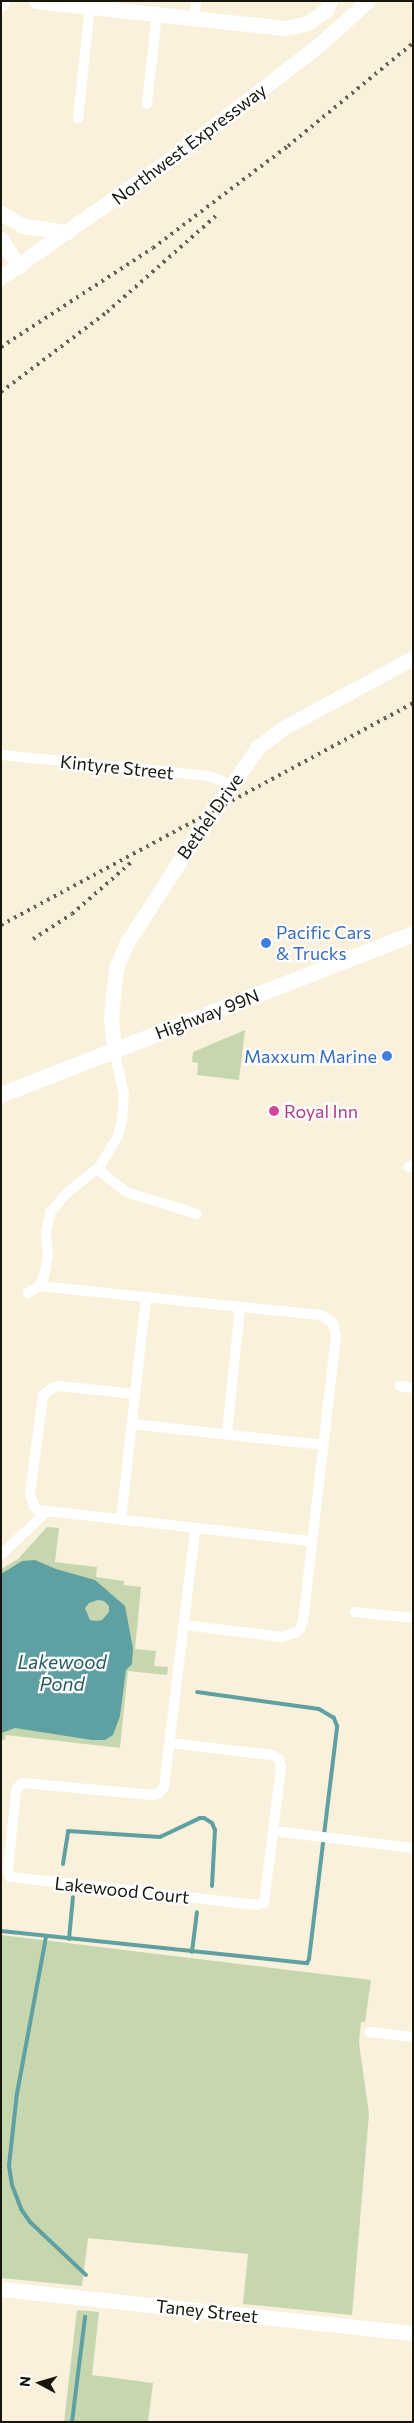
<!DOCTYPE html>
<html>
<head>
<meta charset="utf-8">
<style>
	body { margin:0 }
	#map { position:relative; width:414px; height:2423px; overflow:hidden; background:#f9f1db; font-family:Commissioner,sans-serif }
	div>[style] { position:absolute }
	.green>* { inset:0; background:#c6d7b0 }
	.water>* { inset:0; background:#5fa1a3 }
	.stream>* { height:4px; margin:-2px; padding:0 2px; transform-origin:2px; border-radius:2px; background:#5fa1a3 }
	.street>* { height:10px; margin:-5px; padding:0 5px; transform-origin:5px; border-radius:5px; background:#fff }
	.secondary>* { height:15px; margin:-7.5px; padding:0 7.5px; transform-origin:7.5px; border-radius:7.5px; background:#fff }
	.primary>* { height:16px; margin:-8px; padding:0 8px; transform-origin:8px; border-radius:8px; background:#fff }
	.rail>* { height:4px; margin-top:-2px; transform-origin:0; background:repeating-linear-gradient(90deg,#666154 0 2.5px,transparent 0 7.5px) }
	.dots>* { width:14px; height:14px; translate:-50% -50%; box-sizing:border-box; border:2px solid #fff; border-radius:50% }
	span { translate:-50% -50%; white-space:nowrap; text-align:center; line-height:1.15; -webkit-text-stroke:4.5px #fff; paint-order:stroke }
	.street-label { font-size:18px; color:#18150d }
	.shop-label { font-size:18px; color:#366cbe }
	.left { translate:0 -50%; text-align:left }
	.right { translate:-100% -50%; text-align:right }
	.hotel-label { font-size:18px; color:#b23c85 }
	.water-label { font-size:19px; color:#235b5d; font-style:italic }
	.frame { position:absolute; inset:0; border:2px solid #18150d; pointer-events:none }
	.north { position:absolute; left:15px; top:2358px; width:50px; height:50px; -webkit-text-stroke:4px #fff; paint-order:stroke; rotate:276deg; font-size:14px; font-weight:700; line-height:20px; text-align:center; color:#18150d }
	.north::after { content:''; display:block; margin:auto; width:18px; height:22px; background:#18150d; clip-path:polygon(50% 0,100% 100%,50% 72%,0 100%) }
</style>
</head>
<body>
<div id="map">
	<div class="green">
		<div style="clip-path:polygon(245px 1030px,239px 1080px,197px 1075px,198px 1063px,192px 1062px,193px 1052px)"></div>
		<div style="clip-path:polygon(47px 1527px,59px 1528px,55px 1562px,97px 1567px,96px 1577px,124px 1581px,124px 1585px,141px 1587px,135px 1649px,156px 1651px,154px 1666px,168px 1667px,167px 1675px,128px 1671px,120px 1748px,6px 1735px,5px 1740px,1px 1740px,1px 1569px,18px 1559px)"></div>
		<div style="clip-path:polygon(1px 1935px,371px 1980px,365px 2022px,361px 2022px,359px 2043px,369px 2114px,352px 2315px,243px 2304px,248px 2254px,88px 2238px,82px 2286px,1px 2278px)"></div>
		<div style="clip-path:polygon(77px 2310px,99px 2312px,92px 2375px,153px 2383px,148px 2422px,64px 2422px)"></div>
	</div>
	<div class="water">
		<div style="clip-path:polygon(evenodd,35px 1560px,56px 1569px,95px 1580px,125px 1606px,133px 1648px,132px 1664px,126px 1670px,120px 1716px,113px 1735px,105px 1740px,92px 1740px,15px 1728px,1px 1733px,1px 1574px,22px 1561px,35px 1560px,98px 1600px,104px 1601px,109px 1606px,109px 1612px,102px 1620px,96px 1621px,90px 1620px,85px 1608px,89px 1603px,98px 1600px)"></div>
	</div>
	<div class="stream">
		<div style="left:63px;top:1864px;width:33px;rotate:-81deg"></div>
		<div style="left:68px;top:1831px;width:92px;rotate:3.7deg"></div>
		<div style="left:160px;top:1837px;width:44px;rotate:-25.4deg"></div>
		<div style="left:200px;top:1818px;width:4px"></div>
		<div style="left:204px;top:1818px;width:9px;rotate:32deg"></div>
		<div style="left:212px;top:1823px;width:8px;rotate:67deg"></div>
		<div style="left:215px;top:1830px;width:56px;rotate:93.1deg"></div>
		<div style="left:1px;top:1931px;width:308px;rotate:6deg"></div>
		<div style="left:307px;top:1963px;width:4px;rotate:-63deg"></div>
		<div style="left:309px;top:1959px;width:235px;rotate:-83.1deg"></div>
		<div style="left:337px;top:1726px;width:9px;rotate:-111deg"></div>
		<div style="left:334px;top:1718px;width:17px;rotate:-149deg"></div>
		<div style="left:319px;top:1709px;width:123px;rotate:-172.1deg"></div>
		<div style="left:46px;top:1937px;width:159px;rotate:100.5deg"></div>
		<div style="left:17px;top:2093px;width:73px;rotate:96.3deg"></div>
		<div style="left:9px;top:2166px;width:19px;rotate:81deg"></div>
		<div style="left:12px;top:2185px;width:26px;rotate:69deg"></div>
		<div style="left:21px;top:2209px;width:16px;rotate:55deg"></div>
		<div style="left:30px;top:2222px;width:77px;rotate:43.4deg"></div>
		<div style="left:69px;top:1939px;width:42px;rotate:-84.6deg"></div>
		<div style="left:192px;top:1952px;width:40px;rotate:-82.9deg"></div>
		<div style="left:72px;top:2422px;width:106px;rotate:-82.9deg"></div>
	</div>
	<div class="street">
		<div style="left:194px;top:18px;width:17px;rotate:-83deg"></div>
		<div style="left:147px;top:104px;width:91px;rotate:-83.7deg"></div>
		<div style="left:78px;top:118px;width:112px;rotate:-83.8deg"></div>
		<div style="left:1px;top:755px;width:203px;rotate:5.7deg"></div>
		<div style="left:203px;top:775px;width:16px;rotate:15deg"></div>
		<div style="left:218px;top:779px;width:15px;rotate:28deg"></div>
		<div style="left:409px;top:1167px;width:4px;rotate:-27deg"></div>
		<div style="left:97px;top:1169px;width:37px;rotate:38deg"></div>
		<div style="left:126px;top:1192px;width:74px;rotate:17.2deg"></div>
		<div style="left:39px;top:1286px;width:283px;rotate:5.9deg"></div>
		<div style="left:321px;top:1315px;width:14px;rotate:34deg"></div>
		<div style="left:333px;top:1323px;width:13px;rotate:77deg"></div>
		<div style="left:336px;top:1336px;width:287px;rotate:96.6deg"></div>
		<div style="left:303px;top:1621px;width:9px;rotate:111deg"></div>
		<div style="left:300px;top:1629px;width:6px;rotate:141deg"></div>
		<div style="left:295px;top:1633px;width:15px;rotate:164deg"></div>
		<div style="left:281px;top:1637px;width:98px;rotate:-172.9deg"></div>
		<div style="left:28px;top:1293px;width:13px;rotate:-32deg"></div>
		<div style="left:39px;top:1286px;width:11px;rotate:-63deg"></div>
		<div style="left:44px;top:1276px;width:21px;rotate:-79deg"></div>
		<div style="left:48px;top:1255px;width:23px;rotate:-95deg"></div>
		<div style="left:46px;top:1232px;width:22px;rotate:-77deg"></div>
		<div style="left:51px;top:1211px;width:24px;rotate:-48deg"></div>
		<div style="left:67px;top:1193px;width:43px;rotate:-39.3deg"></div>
		<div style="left:100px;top:1166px;width:35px;rotate:-59deg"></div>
		<div style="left:118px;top:1136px;width:16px;rotate:-76deg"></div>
		<div style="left:122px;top:1120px;width:26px;rotate:-86deg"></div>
		<div style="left:124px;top:1094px;width:44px;rotate:-103.1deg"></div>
		<div style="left:400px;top:1386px;width:13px;rotate:9deg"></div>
		<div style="left:135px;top:1394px;width:76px;rotate:-174deg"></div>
		<div style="left:59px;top:1386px;width:5px;rotate:169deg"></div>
		<div style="left:54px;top:1387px;width:14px;rotate:144deg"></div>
		<div style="left:43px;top:1395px;width:100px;rotate:97.5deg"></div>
		<div style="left:30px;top:1494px;width:13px;rotate:72deg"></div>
		<div style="left:34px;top:1506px;width:6px;rotate:45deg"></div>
		<div style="left:38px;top:1510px;width:276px;rotate:6.5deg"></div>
		<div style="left:132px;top:1424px;width:192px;rotate:6.3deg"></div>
		<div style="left:227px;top:1434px;width:128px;rotate:-84.2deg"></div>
		<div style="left:121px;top:1520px;width:224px;rotate:-83.6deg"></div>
		<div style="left:1px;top:1555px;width:62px;rotate:-43.7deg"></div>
		<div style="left:355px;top:1612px;width:58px;rotate:5.9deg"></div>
		<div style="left:170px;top:1743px;width:103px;rotate:6.7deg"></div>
		<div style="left:272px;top:1755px;width:8px;rotate:30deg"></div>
		<div style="left:279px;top:1759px;width:8px;rotate:76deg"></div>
		<div style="left:281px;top:1767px;width:137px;rotate:97.1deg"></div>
		<div style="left:264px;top:1903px;width:7px;rotate:164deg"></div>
		<div style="left:257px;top:1905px;width:249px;rotate:-173.5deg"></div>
		<div style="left:10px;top:1877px;width:8px;rotate:-104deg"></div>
		<div style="left:8px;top:1869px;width:77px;rotate:-84.1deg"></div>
		<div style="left:16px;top:1792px;width:5px;rotate:-68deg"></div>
		<div style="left:18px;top:1787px;width:6px;rotate:-39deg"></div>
		<div style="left:23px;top:1783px;width:130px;rotate:5.3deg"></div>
		<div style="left:152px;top:1795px;width:6px;rotate:-9deg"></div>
		<div style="left:158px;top:1794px;width:9px;rotate:-49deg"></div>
		<div style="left:164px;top:1787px;width:260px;rotate:-83.1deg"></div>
		<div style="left:273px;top:1831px;width:141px;rotate:6.9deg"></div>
		<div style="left:369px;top:2032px;width:44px;rotate:6.5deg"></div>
	</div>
	<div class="secondary">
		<div style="left:36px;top:1px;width:250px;rotate:6.2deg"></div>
		<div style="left:285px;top:28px;width:24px;rotate:-12deg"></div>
		<div style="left:308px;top:23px;width:22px;rotate:-36deg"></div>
		<div style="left:326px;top:10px;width:10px;rotate:-66deg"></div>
		<div style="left:1px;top:4px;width:3px;rotate:-72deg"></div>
		<div style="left:1px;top:213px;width:26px;rotate:31deg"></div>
		<div style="left:23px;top:226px;width:45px;rotate:7.6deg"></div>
		<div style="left:1px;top:239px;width:33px;rotate:57deg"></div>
		<div style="left:1px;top:277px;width:221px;rotate:-34.8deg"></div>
		<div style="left:182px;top:151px;width:175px;rotate:-37.8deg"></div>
		<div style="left:320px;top:44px;width:64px;rotate:-41.9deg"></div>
		<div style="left:114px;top:1051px;width:33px;rotate:-95deg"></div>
		<div style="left:111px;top:1018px;width:50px;rotate:-84.3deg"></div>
		<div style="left:116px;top:968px;width:26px;rotate:-67deg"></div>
		<div style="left:126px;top:944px;width:121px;rotate:-57.1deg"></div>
		<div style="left:192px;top:842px;width:116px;rotate:-55.2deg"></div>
		<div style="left:258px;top:747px;width:31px;rotate:-37deg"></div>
		<div style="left:283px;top:728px;width:148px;rotate:-28.3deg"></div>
		<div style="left:1px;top:2289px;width:414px;rotate:6.1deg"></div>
	</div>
	<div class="primary">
		<div style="left:1px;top:1095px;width:442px;rotate:-21.3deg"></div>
	</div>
	<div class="rail">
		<div style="left:1px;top:347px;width:181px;rotate:-33.1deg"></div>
		<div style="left:153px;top:248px;width:169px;rotate:-37.1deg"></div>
		<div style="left:288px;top:146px;width:162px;rotate:-39.5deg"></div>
		<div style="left:1px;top:392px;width:133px;rotate:-37deg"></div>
		<div style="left:107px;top:312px;width:145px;rotate:-41.4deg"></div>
		<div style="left:1px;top:925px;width:468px;rotate:-28.3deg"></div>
		<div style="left:33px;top:939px;width:46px;rotate:-32.7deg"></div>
		<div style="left:72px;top:914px;width:82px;rotate:-41.1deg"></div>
	</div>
	<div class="dots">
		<div style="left:266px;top:943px;background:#3f7fe0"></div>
		<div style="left:387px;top:1056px;background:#3f7fe0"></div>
		<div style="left:274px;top:1111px;background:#d1479c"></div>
	</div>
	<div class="street-label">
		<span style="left:189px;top:144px;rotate:-37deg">Northwest Expressway</span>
		<span style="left:117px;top:767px;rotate:6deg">Kintyre Street</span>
		<span style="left:210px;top:816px;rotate:-55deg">Bethel Drive</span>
		<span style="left:207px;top:1014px;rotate:-21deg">Highway 99N</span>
		<span style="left:122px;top:1890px;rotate:6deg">Lakewood Court</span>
		<span style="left:207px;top:2311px;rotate:6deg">Taney Street</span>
	</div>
	<div class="shop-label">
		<span class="left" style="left:276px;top:943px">Pacific Cars<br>&amp; Trucks</span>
		<span class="right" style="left:377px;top:1056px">Maxxum Marine</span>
	</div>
	<div class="hotel-label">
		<span class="left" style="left:284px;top:1111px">Royal Inn</span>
	</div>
	<div class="water-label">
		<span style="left:62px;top:1673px">Lakewood<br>Pond</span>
	</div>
	<div class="frame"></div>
	<div class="north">N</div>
</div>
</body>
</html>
